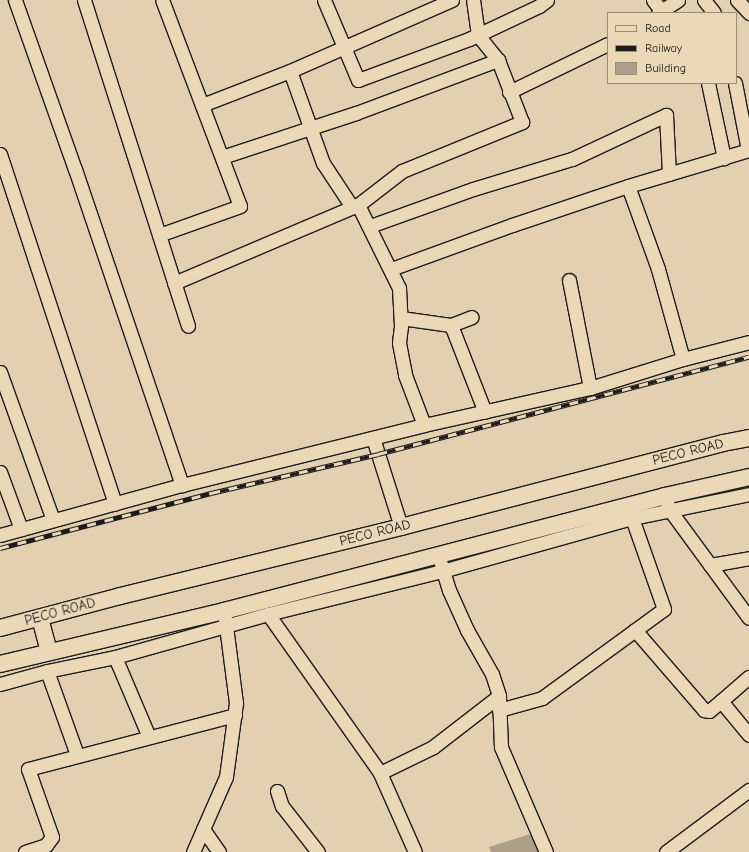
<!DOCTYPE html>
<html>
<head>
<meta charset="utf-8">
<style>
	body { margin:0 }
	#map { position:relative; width:749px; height:852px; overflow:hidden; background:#e3d0b0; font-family:"Comic Neue",sans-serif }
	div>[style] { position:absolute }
	.building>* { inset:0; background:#ac9e87 }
	.roads { filter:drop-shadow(1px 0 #1c1c1c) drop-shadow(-1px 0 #1c1c1c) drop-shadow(0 1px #1c1c1c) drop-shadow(0 -1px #1c1c1c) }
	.minor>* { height:13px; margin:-6.5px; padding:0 6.5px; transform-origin:6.5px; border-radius:6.5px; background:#ebd8b6 }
	.major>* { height:16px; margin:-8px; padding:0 8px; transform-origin:8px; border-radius:8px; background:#ebd8b6 }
	.rail>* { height:4.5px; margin-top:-2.25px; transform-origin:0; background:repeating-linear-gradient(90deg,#ebd8b6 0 9px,#1c1c1c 0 18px); box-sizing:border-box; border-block:1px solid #1c1c1c }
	span { translate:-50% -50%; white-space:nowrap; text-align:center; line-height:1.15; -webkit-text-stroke:3.5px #ebd8b6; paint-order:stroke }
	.street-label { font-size:14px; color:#1c1c1c }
	.legend { position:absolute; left:607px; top:12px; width:130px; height:72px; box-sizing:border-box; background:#ebd8b6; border:1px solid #988d78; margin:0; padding:5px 7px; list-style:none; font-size:12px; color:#1c1c1c }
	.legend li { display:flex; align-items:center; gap:8px; height:20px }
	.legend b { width:20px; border:1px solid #988d78 }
</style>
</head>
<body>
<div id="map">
	<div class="building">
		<div style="clip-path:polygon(537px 832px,546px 852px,491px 852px,489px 847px)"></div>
	</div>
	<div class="roads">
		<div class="minor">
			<div style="left:15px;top:0;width:179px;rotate:70.5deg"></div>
			<div style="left:75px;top:169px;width:334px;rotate:71.3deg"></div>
			<div style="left:84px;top:0;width:342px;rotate:72.3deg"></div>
			<div style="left:324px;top:0;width:87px;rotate:67deg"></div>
			<div style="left:358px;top:80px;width:118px;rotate:-20.3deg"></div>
			<div style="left:469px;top:39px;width:77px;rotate:-25.2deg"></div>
			<div style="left:539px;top:6px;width:10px;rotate:-37deg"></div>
			<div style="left:653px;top:0;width:16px;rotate:52deg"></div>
			<div style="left:704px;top:0;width:16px;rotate:52deg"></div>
			<div style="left:737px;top:0;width:18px;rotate:47deg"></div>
			<div style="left:658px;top:13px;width:24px;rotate:-33deg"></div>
			<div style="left:290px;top:71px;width:177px;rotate:-23.7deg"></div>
			<div style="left:708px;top:83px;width:77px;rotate:78deg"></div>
			<div style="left:735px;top:83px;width:68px;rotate:79deg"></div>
			<div style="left:509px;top:92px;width:110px;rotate:-25.9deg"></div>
			<div style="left:202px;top:105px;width:94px;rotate:-21.1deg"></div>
			<div style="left:290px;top:71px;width:98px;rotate:70.3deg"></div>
			<div style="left:323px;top:163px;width:53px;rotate:56.6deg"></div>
			<div style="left:0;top:154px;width:368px;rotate:71.8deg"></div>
			<div style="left:222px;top:157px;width:141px;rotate:-18.2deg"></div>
			<div style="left:356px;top:113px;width:152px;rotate:-20.5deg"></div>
			<div style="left:628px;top:186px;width:88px;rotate:70.1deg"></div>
			<div style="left:658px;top:269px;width:93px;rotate:74.5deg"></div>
			<div style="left:358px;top:205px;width:56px;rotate:-37.7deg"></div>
			<div style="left:402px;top:171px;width:130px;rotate:-22.2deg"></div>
			<div style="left:522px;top:122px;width:66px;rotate:-111.2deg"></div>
			<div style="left:498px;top:60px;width:32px;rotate:-129deg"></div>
			<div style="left:478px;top:35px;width:35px;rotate:-98deg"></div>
			<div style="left:370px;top:226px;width:109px;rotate:-19.8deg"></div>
			<div style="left:473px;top:189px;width:103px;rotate:-16.9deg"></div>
			<div style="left:572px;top:159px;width:104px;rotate:-25.1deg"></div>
			<div style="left:666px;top:115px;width:59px;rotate:87.1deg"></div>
			<div style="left:159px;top:235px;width:86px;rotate:-19.7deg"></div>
			<div style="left:240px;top:206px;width:220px;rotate:-110.7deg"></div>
			<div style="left:391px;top:269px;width:129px;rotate:-20deg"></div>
			<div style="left:512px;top:225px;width:122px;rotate:-18.6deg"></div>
			<div style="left:628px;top:186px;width:126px;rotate:-16.6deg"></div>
			<div style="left:569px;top:280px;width:110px;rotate:79deg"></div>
			<div style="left:174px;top:283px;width:200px;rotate:-23deg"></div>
			<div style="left:358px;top:205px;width:93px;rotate:63.7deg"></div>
			<div style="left:399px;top:288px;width:38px;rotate:87deg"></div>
			<div style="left:401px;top:326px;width:17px;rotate:97deg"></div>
			<div style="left:399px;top:343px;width:33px;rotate:79deg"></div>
			<div style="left:405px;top:375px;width:53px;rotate:69.2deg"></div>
			<div style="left:401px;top:318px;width:50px;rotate:8deg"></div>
			<div style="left:451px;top:325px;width:93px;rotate:68.7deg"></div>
			<div style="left:451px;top:325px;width:22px;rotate:-21deg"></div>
			<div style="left:0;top:372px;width:157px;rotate:70.3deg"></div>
			<div style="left:373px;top:438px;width:93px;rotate:72.5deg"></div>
			<div style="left:0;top:472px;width:61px;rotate:69.8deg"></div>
			<div style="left:667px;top:502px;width:7px;rotate:74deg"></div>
			<div style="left:669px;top:509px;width:135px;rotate:53.7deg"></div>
			<div style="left:0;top:535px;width:189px;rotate:-15.4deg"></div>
			<div style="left:182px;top:485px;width:249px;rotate:-13.9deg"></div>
			<div style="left:424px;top:425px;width:170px;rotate:-12.6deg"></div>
			<div style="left:590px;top:388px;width:97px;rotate:-17.3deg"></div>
			<div style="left:683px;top:359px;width:68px;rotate:-14.4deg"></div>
			<div style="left:441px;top:564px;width:27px;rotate:73deg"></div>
			<div style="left:449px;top:590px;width:44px;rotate:65.8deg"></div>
			<div style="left:467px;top:630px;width:51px;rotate:60.4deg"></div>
			<div style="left:492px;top:674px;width:23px;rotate:72deg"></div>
			<div style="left:499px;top:696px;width:51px;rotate:87.8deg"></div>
			<div style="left:501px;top:747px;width:114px;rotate:66.8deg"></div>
			<div style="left:710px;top:565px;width:40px;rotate:-10deg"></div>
			<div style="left:268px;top:614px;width:179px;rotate:-13.9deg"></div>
			<div style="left:442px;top:571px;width:197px;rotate:-15.6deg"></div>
			<div style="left:632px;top:518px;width:119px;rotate:-11.6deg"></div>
			<div style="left:635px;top:630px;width:106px;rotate:49.2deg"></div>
			<div style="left:704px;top:710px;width:5px;rotate:11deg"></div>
			<div style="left:709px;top:711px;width:16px;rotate:-40deg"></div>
			<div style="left:721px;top:701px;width:44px;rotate:50.5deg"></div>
			<div style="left:115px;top:657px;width:87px;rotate:67deg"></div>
			<div style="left:47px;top:671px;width:89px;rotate:70.3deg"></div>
			<div style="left:0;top:684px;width:49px;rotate:-15.5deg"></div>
			<div style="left:47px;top:671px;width:69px;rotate:-11.6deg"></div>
			<div style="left:115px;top:657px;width:159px;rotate:-15.7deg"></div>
			<div style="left:268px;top:614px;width:194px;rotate:54.8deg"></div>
			<div style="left:380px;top:773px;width:86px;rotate:66.1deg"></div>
			<div style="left:721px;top:701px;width:37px;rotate:-41deg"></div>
			<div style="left:499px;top:710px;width:45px;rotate:-15.6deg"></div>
			<div style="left:542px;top:698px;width:151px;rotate:-36.1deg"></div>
			<div style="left:664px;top:609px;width:96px;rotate:-109.4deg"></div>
			<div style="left:380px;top:773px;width:59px;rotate:-26.1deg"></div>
			<div style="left:433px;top:747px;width:83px;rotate:-37.7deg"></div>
			<div style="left:277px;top:791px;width:16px;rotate:72deg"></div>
			<div style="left:282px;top:806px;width:58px;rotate:52deg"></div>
			<div style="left:203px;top:829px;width:28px;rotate:55deg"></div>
			<div style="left:25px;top:852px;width:22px;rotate:-18deg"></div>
			<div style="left:46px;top:845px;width:10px;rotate:-53deg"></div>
			<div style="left:52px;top:837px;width:72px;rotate:-109.4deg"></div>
			<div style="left:28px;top:769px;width:214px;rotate:-14.6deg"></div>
			<div style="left:193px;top:852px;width:82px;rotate:-66.3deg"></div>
			<div style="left:226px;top:777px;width:75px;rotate:-82.3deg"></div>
			<div style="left:236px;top:703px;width:86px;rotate:-97.4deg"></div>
			<div style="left:666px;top:852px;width:104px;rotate:-36.8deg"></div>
		</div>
		<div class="major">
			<div style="left:40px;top:618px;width:35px;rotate:75deg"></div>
			<div style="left:0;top:628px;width:124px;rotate:-14.9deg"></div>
			<div style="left:120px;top:596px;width:289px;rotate:-13.8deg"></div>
			<div style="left:401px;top:527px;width:333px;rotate:-14.6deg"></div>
			<div style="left:723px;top:443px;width:26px;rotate:-11deg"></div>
			<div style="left:0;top:664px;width:230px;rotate:-13.3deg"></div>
			<div style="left:224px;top:611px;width:456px;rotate:-14.6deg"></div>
			<div style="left:665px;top:496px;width:86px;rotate:-12.7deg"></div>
		</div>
	</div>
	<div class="rail">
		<div style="left:0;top:548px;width:218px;rotate:-14.6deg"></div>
		<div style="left:211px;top:493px;width:171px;rotate:-13.1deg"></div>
		<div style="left:378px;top:454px;width:383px;rotate:-14.7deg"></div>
	</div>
	<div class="street-label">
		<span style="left:688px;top:452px;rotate:-14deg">PECO ROAD</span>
		<span style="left:375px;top:533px;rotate:-14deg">PECO ROAD</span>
		<span style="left:60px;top:612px;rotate:-15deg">PECO ROAD</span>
	</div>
	<ul class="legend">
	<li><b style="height:5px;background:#ebd8b6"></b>Road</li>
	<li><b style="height:5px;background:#1c1c1c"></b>Railway</li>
	<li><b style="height:11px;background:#ac9e87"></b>Building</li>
	</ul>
</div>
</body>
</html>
